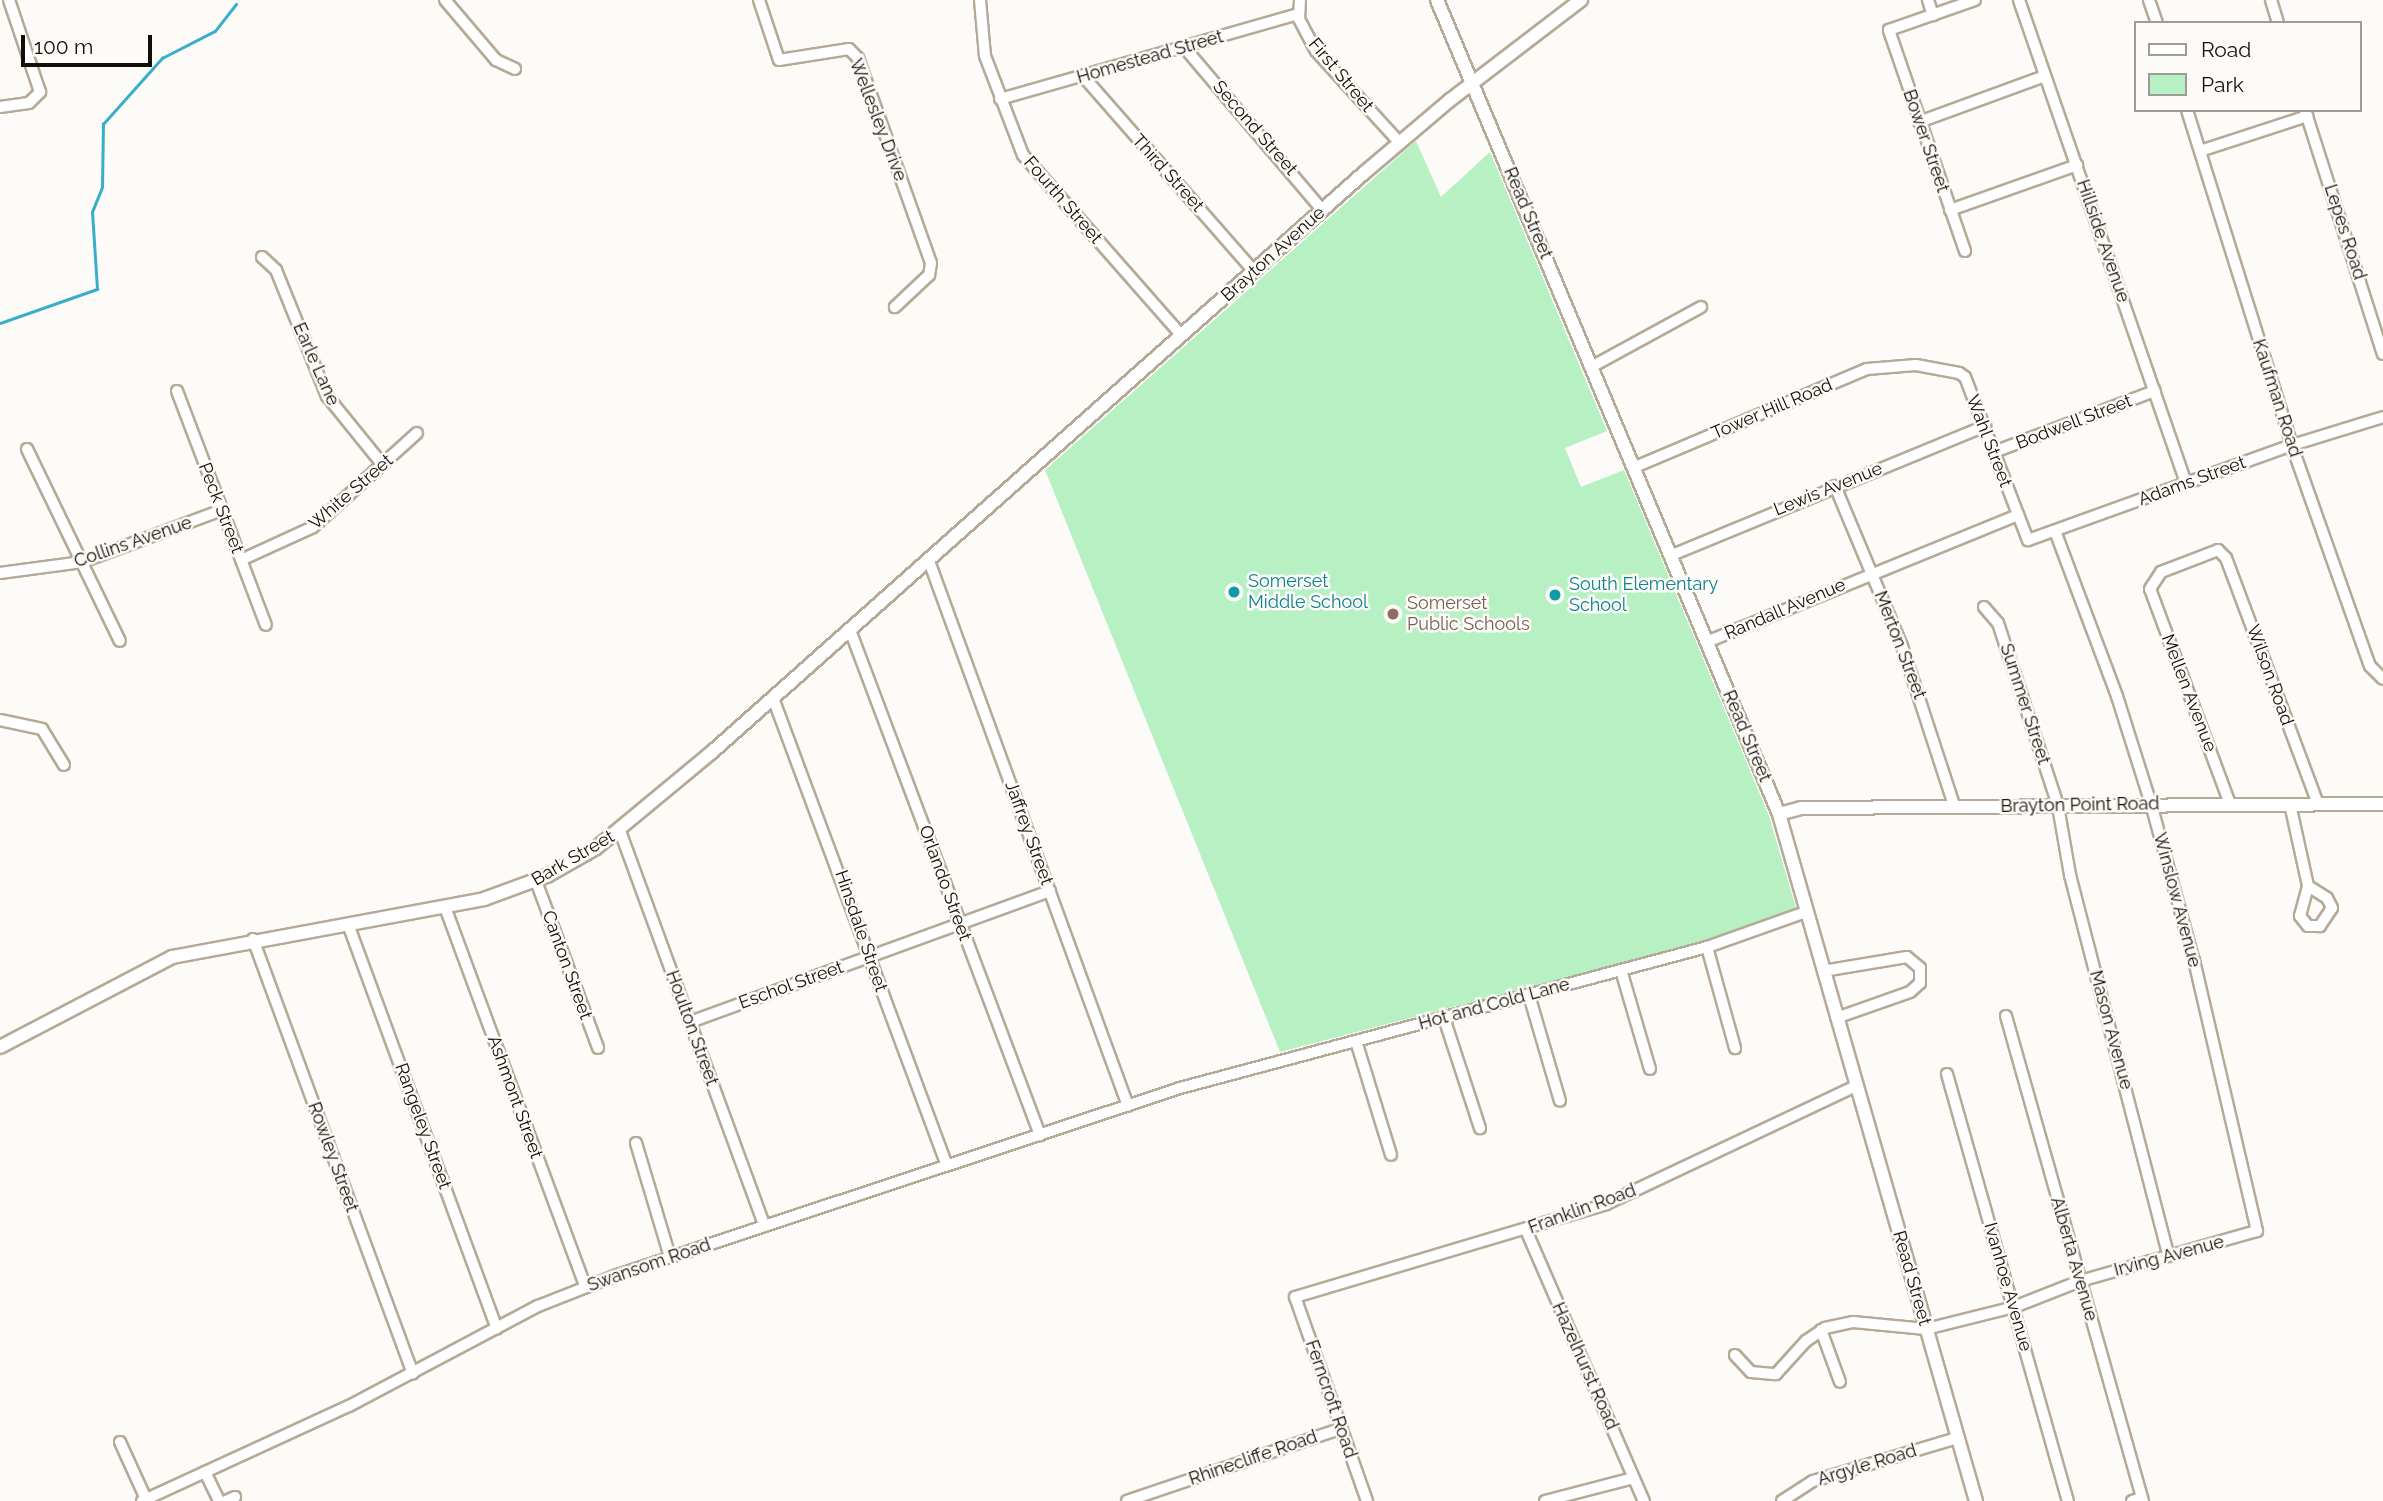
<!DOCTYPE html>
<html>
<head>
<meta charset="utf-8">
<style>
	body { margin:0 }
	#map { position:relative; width:2383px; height:1501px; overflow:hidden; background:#fdfbf7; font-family:Raleway,sans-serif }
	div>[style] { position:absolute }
	.green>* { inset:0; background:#b6f0c3 }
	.stream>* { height:2.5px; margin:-1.25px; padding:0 1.25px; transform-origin:1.25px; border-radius:1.25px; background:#39aeca }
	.roads { filter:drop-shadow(2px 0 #b5a998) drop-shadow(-2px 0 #b5a998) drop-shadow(0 2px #b5a998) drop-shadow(0 -2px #b5a998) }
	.street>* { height:10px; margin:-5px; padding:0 5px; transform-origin:5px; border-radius:5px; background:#fff }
	.secondary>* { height:12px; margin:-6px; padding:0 6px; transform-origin:6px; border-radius:6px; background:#fff }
	.dots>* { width:19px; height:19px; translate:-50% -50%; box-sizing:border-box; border:4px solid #fdfbf7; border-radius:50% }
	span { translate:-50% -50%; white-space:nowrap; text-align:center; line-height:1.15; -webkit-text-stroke:5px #fdfbf7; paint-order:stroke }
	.street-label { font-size:18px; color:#120e08 }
	.culture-label { font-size:18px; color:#0d838f }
	.left { translate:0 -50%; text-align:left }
	.education-label { font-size:18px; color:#785e54 }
	.legend { position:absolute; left:2134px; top:21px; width:228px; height:91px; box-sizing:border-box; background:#fdfbf7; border:2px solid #9f9c97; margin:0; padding:9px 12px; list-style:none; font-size:21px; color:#120e08 }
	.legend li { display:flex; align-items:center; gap:14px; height:35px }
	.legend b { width:35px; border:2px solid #9f9c97 }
	.scale { position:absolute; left:21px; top:35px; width:131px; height:32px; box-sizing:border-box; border:4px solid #120e08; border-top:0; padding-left:9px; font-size:21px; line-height:24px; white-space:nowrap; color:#120e08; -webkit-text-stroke:5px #fdfbf7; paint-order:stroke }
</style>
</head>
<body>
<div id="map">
	<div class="green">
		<div style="clip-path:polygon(1416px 141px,1441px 197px,1490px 152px,1607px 431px,1565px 448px,1581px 487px,1624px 470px,1769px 816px,1796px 908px,1728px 935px,1280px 1052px,1045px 470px)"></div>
	</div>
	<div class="stream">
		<div style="left:0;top:323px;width:103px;rotate:-19.3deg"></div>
		<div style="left:97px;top:289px;width:77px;rotate:-93.7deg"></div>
		<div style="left:92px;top:212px;width:27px;rotate:-68deg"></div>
		<div style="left:102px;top:187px;width:63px;rotate:-89.1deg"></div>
		<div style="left:103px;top:124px;width:89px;rotate:-48.2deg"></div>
		<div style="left:162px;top:58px;width:59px;rotate:-27deg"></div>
		<div style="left:215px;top:31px;width:34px;rotate:-52deg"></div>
	</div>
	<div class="roads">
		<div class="street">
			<div style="left:445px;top:0;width:79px;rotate:49.6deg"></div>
			<div style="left:496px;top:60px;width:21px;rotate:25deg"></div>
			<div style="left:759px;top:0;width:63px;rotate:71.6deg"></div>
			<div style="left:779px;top:60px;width:71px;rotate:-8.9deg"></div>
			<div style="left:849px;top:49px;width:13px;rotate:45deg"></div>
			<div style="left:858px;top:58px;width:218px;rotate:70.4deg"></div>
			<div style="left:931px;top:263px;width:12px;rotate:99deg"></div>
			<div style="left:929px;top:275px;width:47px;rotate:136.7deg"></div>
			<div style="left:980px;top:0;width:56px;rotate:84.9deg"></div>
			<div style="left:985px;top:56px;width:106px;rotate:69deg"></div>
			<div style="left:1023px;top:155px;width:240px;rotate:48.7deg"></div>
			<div style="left:1300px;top:0;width:19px;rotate:93deg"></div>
			<div style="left:1299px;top:19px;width:36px;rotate:62deg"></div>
			<div style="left:1316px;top:51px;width:125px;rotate:47.6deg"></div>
			<div style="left:1928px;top:0;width:16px;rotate:72deg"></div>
			<div style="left:2019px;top:0;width:511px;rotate:70.93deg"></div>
			<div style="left:2149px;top:0;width:24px;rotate:71deg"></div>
			<div style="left:2271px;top:0;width:24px;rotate:73deg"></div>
			<div style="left:1184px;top:47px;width:215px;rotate:49.7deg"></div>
			<div style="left:1083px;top:76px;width:259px;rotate:48.8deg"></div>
			<div style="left:1000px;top:99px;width:311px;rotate:-15.9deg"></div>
			<div style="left:0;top:107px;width:29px;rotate:-8deg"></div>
			<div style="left:29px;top:103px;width:16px;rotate:-45deg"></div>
			<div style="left:40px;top:92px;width:97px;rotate:-108.6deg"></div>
			<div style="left:2187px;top:110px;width:352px;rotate:72.6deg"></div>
			<div style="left:2292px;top:446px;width:233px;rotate:70.5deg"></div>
			<div style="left:2370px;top:666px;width:18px;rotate:45deg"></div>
			<div style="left:2305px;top:110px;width:256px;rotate:72.3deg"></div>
			<div style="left:1919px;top:122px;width:134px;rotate:-20.1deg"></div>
			<div style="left:2200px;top:151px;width:113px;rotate:-18.1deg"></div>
			<div style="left:1950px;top:210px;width:135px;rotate:-19.5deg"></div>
			<div style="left:1965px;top:251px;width:234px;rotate:-109deg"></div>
			<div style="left:1889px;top:30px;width:91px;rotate:-19.2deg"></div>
			<div style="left:262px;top:257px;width:19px;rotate:43deg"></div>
			<div style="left:276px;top:270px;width:136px;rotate:68deg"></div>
			<div style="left:327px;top:396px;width:87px;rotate:51deg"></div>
			<div style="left:1593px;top:366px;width:123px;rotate:-28.6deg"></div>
			<div style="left:177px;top:391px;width:250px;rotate:69.2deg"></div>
			<div style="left:27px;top:449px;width:213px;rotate:64.2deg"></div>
			<div style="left:1994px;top:452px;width:172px;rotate:-20.8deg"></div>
			<div style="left:1635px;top:467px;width:252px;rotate:-22.9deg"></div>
			<div style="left:1867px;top:369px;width:49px;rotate:-4.7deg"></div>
			<div style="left:1916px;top:365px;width:44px;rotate:10.5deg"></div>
			<div style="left:1959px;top:373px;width:7px;rotate:34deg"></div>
			<div style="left:1965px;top:377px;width:175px;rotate:68.9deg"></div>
			<div style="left:2028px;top:540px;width:277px;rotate:-19.8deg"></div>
			<div style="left:2289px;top:446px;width:98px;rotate:-17.1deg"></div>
			<div style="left:1835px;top:486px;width:173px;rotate:67.3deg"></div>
			<div style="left:1902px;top:646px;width:170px;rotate:71.9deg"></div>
			<div style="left:1672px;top:555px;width:339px;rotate:-22.4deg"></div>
			<div style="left:241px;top:560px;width:79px;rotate:-24.6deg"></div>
			<div style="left:313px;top:527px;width:140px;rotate:-42.1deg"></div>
			<div style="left:929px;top:561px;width:580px;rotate:69.94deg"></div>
			<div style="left:0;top:573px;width:83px;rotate:-7.6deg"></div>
			<div style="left:82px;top:562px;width:149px;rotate:-20.4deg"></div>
			<div style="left:1984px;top:607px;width:21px;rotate:49deg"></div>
			<div style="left:1998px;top:623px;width:193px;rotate:71.8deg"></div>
			<div style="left:2058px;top:806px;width:70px;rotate:80.1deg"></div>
			<div style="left:2070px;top:875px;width:391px;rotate:75.5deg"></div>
			<div style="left:850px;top:630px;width:540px;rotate:69.38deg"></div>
			<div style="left:1709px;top:641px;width:334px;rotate:-22.2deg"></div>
			<div style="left:773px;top:698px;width:498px;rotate:69.6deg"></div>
			<div style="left:0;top:720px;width:43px;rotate:12.1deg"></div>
			<div style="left:42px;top:729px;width:42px;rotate:58.6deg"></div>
			<div style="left:2230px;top:804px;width:229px;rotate:-110.4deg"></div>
			<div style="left:2150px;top:589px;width:20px;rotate:-57deg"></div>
			<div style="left:2161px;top:572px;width:61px;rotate:-21.1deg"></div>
			<div style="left:2218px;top:550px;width:11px;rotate:45deg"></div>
			<div style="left:2226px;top:558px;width:263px;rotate:69.5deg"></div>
			<div style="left:2290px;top:804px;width:84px;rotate:77.6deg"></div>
			<div style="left:620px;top:831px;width:419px;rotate:69.9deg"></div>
			<div style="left:536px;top:881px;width:178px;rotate:69.6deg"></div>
			<div style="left:2308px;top:886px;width:22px;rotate:32deg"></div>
			<div style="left:2327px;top:898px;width:11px;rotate:63deg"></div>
			<div style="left:2332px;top:908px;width:22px;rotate:124deg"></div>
			<div style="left:2320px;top:926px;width:12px;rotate:180deg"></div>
			<div style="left:2308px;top:926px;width:13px;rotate:-129deg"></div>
			<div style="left:2300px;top:916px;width:31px;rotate:-75deg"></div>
			<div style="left:445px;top:907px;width:404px;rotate:69.7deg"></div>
			<div style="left:348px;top:924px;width:431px;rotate:69.8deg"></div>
			<div style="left:253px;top:939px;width:463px;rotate:69.8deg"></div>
			<div style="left:1707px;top:947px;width:105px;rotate:74.5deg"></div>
			<div style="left:1621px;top:970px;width:103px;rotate:73.7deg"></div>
			<div style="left:1823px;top:971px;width:85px;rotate:-9.5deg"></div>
			<div style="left:1907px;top:957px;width:17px;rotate:40deg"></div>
			<div style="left:1920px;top:968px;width:15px;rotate:90deg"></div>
			<div style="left:1920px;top:983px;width:13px;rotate:138deg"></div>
			<div style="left:1910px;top:992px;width:78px;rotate:160.6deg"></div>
			<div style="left:1529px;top:995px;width:110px;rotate:73.7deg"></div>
			<div style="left:2006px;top:1016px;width:504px;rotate:74.23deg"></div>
			<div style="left:1444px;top:1018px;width:116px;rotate:71.9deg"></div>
			<div style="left:690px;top:1022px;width:383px;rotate:-20deg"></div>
			<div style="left:1356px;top:1041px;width:119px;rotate:72.9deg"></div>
			<div style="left:1947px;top:1074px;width:444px;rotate:74.2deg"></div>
			<div style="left:636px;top:1143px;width:119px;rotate:73.4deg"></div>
			<div style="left:1526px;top:1230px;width:296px;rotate:66.5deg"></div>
			<div style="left:1821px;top:1330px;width:55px;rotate:69.9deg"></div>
			<div style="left:1735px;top:1355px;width:23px;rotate:47deg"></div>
			<div style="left:1751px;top:1372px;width:25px;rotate:5deg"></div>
			<div style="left:1776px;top:1374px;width:45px;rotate:-47.7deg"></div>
			<div style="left:1806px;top:1341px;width:23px;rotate:-34deg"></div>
			<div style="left:1825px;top:1328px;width:29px;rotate:-12deg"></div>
			<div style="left:1853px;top:1322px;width:73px;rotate:5.5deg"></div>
			<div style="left:1926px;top:1329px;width:91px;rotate:-14deg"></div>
			<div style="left:2014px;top:1307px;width:71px;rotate:-21.5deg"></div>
			<div style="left:2080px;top:1281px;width:184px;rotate:-15.8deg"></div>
			<div style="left:2257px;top:1231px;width:277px;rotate:-103.1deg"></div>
			<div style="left:2194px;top:961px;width:163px;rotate:-105.3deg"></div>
			<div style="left:2151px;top:804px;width:113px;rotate:-107.5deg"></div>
			<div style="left:2117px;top:696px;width:176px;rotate:-110.6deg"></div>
			<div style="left:120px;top:1442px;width:63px;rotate:65.5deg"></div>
			<div style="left:205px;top:1472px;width:32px;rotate:64deg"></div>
			<div style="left:142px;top:1501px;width:228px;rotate:-24.7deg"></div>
			<div style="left:349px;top:1406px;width:214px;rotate:-27.9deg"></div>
			<div style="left:538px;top:1306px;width:85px;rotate:-21.4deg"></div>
			<div style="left:617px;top:1275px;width:593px;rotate:-18.37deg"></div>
			<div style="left:1180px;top:1088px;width:546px;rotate:-14.98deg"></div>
			<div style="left:1707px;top:947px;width:105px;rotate:-19.5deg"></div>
			<div style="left:226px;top:1501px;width:10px;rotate:-24deg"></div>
			<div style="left:1127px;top:1501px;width:225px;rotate:-18.7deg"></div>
			<div style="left:1367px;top:1501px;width:216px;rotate:-109.4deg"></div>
			<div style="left:1295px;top:1297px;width:325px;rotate:-16.6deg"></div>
			<div style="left:1606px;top:1204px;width:276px;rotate:-25.3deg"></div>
			<div style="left:1545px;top:1501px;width:91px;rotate:-14.6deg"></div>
			<div style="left:1782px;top:1501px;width:37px;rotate:-33deg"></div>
			<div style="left:1813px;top:1481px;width:150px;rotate:-16.6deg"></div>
			<div style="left:2132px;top:1501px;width:10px;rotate:-17deg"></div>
		</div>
		<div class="secondary">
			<div style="left:1437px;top:0;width:883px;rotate:67.21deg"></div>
			<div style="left:1779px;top:814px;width:715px;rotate:74deg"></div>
			<div style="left:1779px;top:814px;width:23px;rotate:-15deg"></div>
			<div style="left:1801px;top:808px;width:582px;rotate:-0.39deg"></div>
			<div style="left:0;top:1047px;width:194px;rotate:-27.6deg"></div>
			<div style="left:172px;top:957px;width:317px;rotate:-10.5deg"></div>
			<div style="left:484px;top:899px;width:67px;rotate:-20.1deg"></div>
			<div style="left:547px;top:876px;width:56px;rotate:-29.7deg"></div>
			<div style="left:596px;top:848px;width:151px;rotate:-39.6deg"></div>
			<div style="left:712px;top:752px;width:872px;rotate:-41.61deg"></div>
			<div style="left:1364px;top:173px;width:113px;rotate:-40.3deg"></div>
			<div style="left:1450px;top:100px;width:165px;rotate:-37.4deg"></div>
		</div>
	</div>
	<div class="dots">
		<div style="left:1234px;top:592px;background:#0f9aa8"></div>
		<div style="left:1555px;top:595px;background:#0f9aa8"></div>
		<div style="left:1393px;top:614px;background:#8d6e63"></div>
	</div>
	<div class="street-label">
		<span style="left:1150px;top:57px;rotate:-16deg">Homestead Street</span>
		<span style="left:1341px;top:75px;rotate:50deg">First Street</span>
		<span style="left:878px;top:120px;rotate:69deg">Wellesley Drive</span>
		<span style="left:1255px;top:128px;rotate:49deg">Second Street</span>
		<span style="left:1926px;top:141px;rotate:71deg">Bower Street</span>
		<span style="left:1168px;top:173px;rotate:48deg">Third Street</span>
		<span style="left:1063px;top:200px;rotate:49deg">Fourth Street</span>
		<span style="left:1528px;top:213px;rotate:67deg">Read Street</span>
		<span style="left:2345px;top:232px;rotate:72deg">Lepes Road</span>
		<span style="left:2103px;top:241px;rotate:71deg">Hillside Avenue</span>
		<span style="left:1273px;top:254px;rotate:-42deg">Brayton Avenue</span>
		<span style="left:316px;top:364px;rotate:66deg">Earle Lane</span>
		<span style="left:2277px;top:398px;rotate:72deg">Kaufman Road</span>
		<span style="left:1772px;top:409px;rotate:-23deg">Tower Hill Road</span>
		<span style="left:2074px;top:422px;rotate:-21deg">Bodwell Street</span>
		<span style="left:1989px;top:441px;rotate:69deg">Wahl Street</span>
		<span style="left:2192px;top:481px;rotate:-20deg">Adams Street</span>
		<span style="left:1828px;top:489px;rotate:-22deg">Lewis Avenue</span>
		<span style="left:351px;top:492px;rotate:-41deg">White Street</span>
		<span style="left:221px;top:508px;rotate:69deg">Peck Street</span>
		<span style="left:133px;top:542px;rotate:-19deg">Collins Avenue</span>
		<span style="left:1785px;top:609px;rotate:-23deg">Randall Avenue</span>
		<span style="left:1900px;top:645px;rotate:69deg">Merton Street</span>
		<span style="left:2270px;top:675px;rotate:70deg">Wilson Road</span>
		<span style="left:2189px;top:693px;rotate:69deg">Mellen Avenue</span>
		<span style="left:2025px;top:704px;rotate:72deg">Summer Street</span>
		<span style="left:1747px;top:736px;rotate:67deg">Read Street</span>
		<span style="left:2080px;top:805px;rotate:-1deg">Brayton Point Road</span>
		<span style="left:1029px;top:833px;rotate:70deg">Jaffrey Street</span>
		<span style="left:573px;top:858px;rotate:-30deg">Bark Street</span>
		<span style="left:945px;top:883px;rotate:70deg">Orlando Street</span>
		<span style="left:2177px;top:900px;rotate:75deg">Winslow Avenue</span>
		<span style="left:861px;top:931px;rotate:71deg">Hinsdale Street</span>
		<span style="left:567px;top:965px;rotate:70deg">Canton Street</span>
		<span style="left:791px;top:985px;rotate:-20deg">Eschol Street</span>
		<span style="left:1494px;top:1004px;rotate:-15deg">Hot and Cold Lane</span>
		<span style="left:692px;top:1028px;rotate:70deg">Houlton Street</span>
		<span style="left:2111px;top:1030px;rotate:75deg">Mason Avenue</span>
		<span style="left:515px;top:1097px;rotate:70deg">Ashmont Street</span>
		<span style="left:423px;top:1126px;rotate:70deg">Rangeley Street</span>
		<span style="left:333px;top:1157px;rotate:70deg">Rowley Street</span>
		<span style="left:1582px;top:1209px;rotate:-20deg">Franklin Road</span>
		<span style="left:2169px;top:1256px;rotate:-15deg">Irving Avenue</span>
		<span style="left:2074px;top:1259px;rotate:74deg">Alberta Avenue</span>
		<span style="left:649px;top:1265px;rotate:-19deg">Swansom Road</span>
		<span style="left:1912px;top:1278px;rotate:74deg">Read Street</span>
		<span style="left:2008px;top:1287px;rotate:74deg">Ivanhoe Avenue</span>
		<span style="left:1585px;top:1366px;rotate:66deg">Hazelhurst Road</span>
		<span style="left:1331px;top:1399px;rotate:71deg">Ferncroft Road</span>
		<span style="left:1253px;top:1458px;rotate:-19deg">Rhinecliffe Road</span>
		<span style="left:1867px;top:1465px;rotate:-17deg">Argyle Road</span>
	</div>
	<div class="culture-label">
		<span class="left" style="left:1248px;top:592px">Somerset<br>Middle School</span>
		<span class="left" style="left:1569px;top:595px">South Elementary<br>School</span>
	</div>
	<div class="education-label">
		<span class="left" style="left:1407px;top:614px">Somerset<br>Public Schools</span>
	</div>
	<ul class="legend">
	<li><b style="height:9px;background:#fff"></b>Road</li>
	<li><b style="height:19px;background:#b6f0c3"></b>Park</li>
	</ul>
	<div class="scale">100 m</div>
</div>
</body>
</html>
